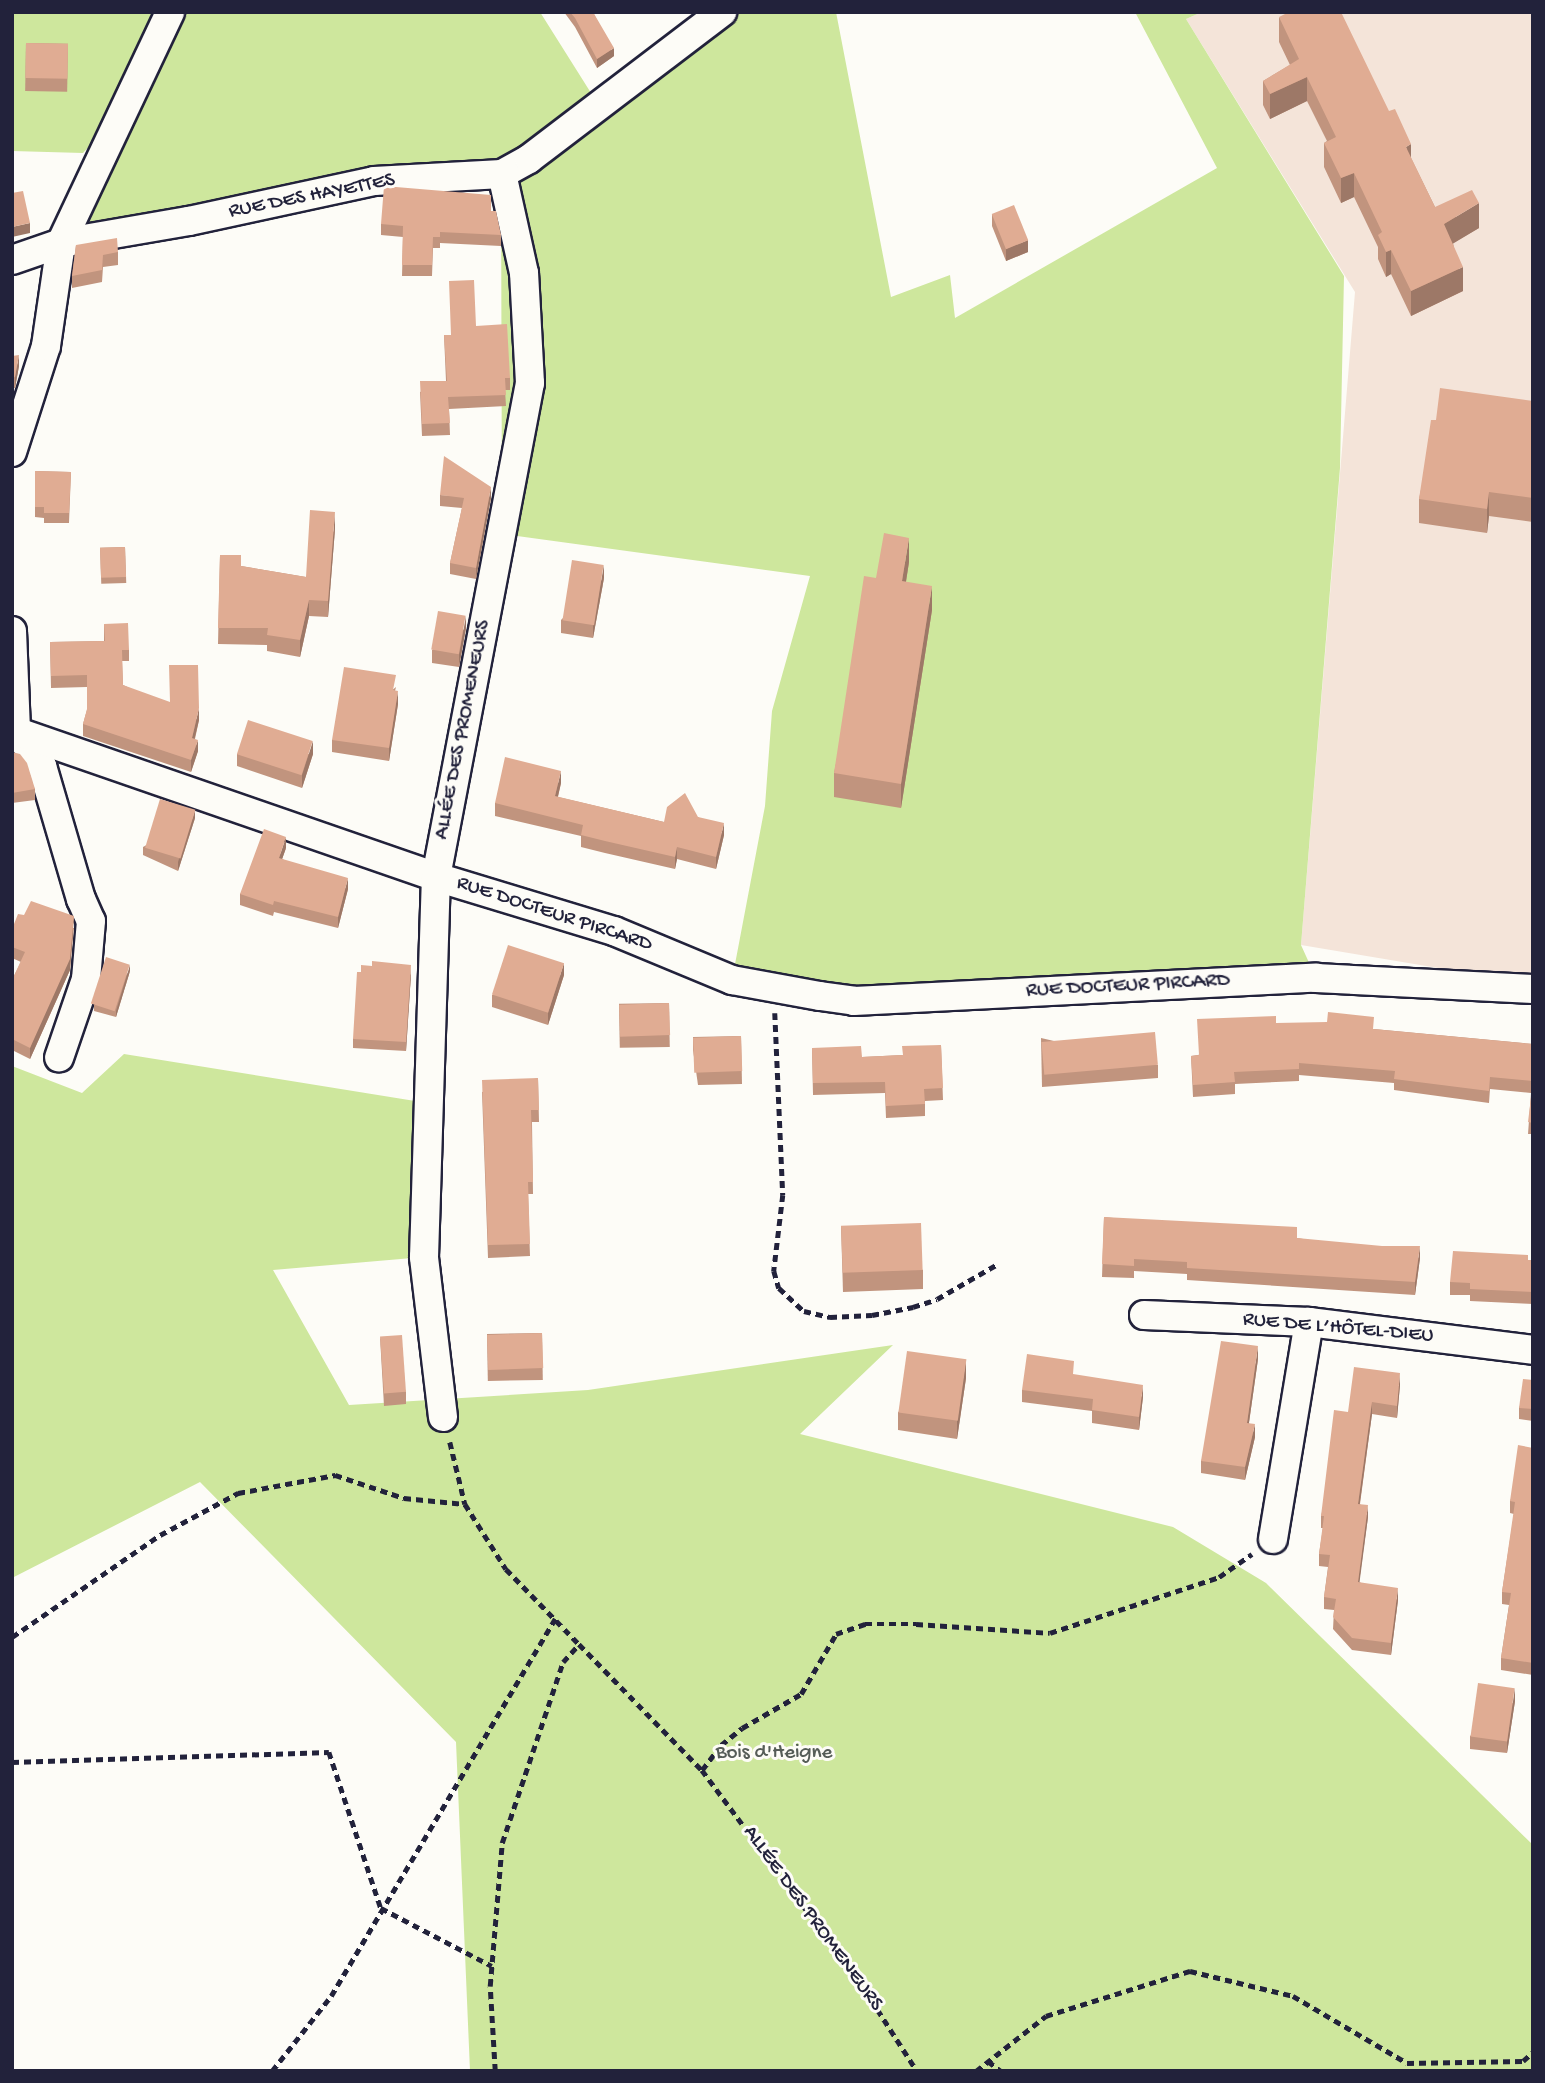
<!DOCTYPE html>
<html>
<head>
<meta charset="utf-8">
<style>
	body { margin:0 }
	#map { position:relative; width:1545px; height:2083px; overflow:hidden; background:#fdfcf7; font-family:"Gochi Hand",sans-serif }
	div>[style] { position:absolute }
	.built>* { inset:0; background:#f4e4d9 }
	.green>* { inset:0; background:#cee79d }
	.path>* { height:4.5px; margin-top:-2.25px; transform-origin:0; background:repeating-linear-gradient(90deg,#22223b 0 7px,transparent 0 12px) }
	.roads { filter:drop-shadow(2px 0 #22223b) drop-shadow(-2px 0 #22223b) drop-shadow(0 2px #22223b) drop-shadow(0 -2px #22223b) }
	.minor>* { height:28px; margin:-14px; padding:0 14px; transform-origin:14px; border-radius:14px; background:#fdfcf7 }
	.wall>* { inset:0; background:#c1947e; transform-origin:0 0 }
	.shaded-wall>* { inset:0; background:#9d7867 }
	.building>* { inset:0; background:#e0ac93; transform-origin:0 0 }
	span { translate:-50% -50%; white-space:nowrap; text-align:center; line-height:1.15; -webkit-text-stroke:6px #fdfcf7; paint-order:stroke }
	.street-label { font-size:21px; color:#22223b }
	.park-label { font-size:21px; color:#565d58 }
	.frame { position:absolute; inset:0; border:14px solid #22223b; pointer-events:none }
</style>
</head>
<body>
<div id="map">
	<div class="built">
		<div style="clip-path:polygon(1202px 12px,1533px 12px,1533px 984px,1301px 945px,1355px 292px,1186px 19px)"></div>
	</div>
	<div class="green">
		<div style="clip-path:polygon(12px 12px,540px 12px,591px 93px,552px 135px,719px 12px,836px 12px,891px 297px,950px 275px,955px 318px,1217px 168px,1135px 12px,1202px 12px,1186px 19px,1344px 276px,1340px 468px,1301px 945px,1316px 978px,854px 1001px,732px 980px,765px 806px,772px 711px,810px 576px,502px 534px,501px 174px,61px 243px,127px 105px,83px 153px,12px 151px)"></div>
		<div style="clip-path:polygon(124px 1054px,415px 1101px,424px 1257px,273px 1270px,349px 1405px,588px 1390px,893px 1345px,800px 1434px,1173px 1527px,1266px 1583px,1533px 1845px,1533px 2071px,470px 2071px,456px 1742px,200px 1482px,12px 1578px,12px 1066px,82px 1093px)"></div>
	</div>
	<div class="path">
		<div style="left:775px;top:1013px;width:182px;rotate:87.5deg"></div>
		<div style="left:783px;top:1195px;width:77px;rotate:96.8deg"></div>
		<div style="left:774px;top:1271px;width:18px;rotate:74deg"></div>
		<div style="left:779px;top:1288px;width:34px;rotate:43deg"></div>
		<div style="left:804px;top:1311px;width:27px;rotate:13deg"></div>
		<div style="left:830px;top:1317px;width:42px;rotate:-2.7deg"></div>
		<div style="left:872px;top:1315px;width:42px;rotate:-11deg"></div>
		<div style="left:913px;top:1307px;width:25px;rotate:-18deg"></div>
		<div style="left:937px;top:1299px;width:68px;rotate:-30deg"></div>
		<div style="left:450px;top:1442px;width:64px;rotate:76.4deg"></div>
		<div style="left:465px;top:1504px;width:77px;rotate:57.8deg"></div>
		<div style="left:506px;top:1569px;width:105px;rotate:45.8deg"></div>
		<div style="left:12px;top:1637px;width:180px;rotate:-34.6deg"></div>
		<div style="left:160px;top:1535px;width:89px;rotate:-28.3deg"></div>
		<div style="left:238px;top:1493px;width:99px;rotate:-10.5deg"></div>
		<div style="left:335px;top:1475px;width:73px;rotate:18.4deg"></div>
		<div style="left:404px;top:1498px;width:61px;rotate:5.6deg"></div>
		<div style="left:12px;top:1762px;width:317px;rotate:-1.8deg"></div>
		<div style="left:329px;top:1752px;width:164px;rotate:71.6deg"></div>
		<div style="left:381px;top:1908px;width:125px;rotate:27.6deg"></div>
		<div style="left:702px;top:1770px;width:261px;rotate:53.3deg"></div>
		<div style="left:858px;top:1979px;width:109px;rotate:57.3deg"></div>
		<div style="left:988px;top:2061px;width:16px;rotate:38deg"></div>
		<div style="left:272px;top:2071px;width:95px;rotate:-51.8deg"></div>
		<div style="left:331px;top:1996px;width:439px;rotate:-59.3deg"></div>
		<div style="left:495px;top:2071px;width:85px;rotate:-93.4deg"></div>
		<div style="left:490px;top:1986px;width:144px;rotate:-85.2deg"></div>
		<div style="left:502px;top:1843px;width:191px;rotate:-71.4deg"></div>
		<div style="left:563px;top:1662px;width:24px;rotate:-48deg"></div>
		<div style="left:579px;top:1644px;width:176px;rotate:45.7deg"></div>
		<div style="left:702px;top:1770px;width:31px;rotate:-53deg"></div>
		<div style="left:721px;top:1745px;width:27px;rotate:-39deg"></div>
		<div style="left:742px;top:1728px;width:68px;rotate:-30deg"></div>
		<div style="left:801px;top:1694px;width:69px;rotate:-59.7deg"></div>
		<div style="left:836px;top:1634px;width:31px;rotate:-19deg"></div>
		<div style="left:865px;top:1624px;width:51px"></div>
		<div style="left:916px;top:1624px;width:134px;rotate:3.8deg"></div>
		<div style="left:1050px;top:1633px;width:178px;rotate:-18.3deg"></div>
		<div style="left:1219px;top:1577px;width:40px;rotate:-34.9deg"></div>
		<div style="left:976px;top:2071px;width:89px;rotate:-38.2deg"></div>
		<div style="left:1046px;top:2016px;width:151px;rotate:-17.4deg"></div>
		<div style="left:1190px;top:1971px;width:106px;rotate:13.6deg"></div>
		<div style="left:1293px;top:1996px;width:132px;rotate:30.4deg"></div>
		<div style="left:1407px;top:2063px;width:116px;rotate:-1deg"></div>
		<div style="left:1523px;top:2061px;width:13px;rotate:-42deg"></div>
	</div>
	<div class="roads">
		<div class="minor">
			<div style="left:12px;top:260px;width:52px;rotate:-19.1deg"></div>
			<div style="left:61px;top:243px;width:255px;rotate:-64.7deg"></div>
			<div style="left:12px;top:452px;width:111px;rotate:-72.2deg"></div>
			<div style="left:46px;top:346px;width:104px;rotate:-81.7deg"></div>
			<div style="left:61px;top:243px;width:130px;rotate:-9.8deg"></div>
			<div style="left:189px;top:221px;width:189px;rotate:-12.2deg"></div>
			<div style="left:374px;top:181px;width:128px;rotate:-3.1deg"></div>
			<div style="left:502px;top:174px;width:31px;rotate:-29deg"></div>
			<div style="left:529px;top:159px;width:243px;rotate:-37.3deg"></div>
			<div style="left:12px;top:631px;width:100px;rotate:87.7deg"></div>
			<div style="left:16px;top:731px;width:44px;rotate:53.4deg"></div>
			<div style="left:42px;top:766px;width:139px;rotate:73.7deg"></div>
			<div style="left:81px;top:899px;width:24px;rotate:66deg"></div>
			<div style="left:91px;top:921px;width:58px;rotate:94.9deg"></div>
			<div style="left:86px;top:979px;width:83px;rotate:108.9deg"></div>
			<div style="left:12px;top:730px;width:449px;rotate:19.1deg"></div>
			<div style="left:436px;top:877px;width:186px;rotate:16.9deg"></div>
			<div style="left:614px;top:931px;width:128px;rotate:22.6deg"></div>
			<div style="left:732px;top:980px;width:89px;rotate:10.3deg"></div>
			<div style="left:820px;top:996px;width:34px;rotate:8deg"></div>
			<div style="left:854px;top:1001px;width:463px;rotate:-2.9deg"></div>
			<div style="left:1316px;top:978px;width:217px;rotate:2.9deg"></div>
			<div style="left:1144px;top:1315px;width:165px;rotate:2.4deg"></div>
			<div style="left:1309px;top:1322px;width:226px;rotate:7.1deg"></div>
			<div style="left:443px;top:1417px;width:161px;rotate:-96.8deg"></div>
			<div style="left:424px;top:1257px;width:380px;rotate:-88.2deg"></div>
			<div style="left:436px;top:877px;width:503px;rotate:-79.23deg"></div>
			<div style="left:530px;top:383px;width:110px;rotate:-93.1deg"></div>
			<div style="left:524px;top:273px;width:101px;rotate:-102.5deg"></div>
			<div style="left:1273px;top:1539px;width:220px;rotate:-80.6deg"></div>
		</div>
	</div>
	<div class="wall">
		<div style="clip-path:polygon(564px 12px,593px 12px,614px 56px,597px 68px,575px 27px)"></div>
		<div style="clip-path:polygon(1279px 17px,1411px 158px,1435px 207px,1479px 228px,1453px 243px,1463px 291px,1411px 316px,1391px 274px,1386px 277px,1378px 259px,1378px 247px,1354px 197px,1341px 203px,1324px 167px,1324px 143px,1327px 141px,1307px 101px,1270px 119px,1263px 105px,1263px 81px,1290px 65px,1279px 42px)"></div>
		<div style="left:26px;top:43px;width:42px;height:48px;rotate:1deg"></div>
		<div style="clip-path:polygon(491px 211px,501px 235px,501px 246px,440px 243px,440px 248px,433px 248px,432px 276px,402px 276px,403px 237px,381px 235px,381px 224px)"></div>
		<div style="clip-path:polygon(992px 214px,1028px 252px,1006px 261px,992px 226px)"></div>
		<div style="clip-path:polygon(76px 245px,118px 252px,118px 265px,103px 267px,102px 282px,72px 288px,72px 276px)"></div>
		<div style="clip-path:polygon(476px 326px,510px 378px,510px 390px,505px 390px,506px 406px,449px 409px,450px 435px,422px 436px,420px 392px,446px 381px,444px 335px,451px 335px)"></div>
		<div style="clip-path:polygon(12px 356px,19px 366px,15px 388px,12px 389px)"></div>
		<div style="clip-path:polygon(1533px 401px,1533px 522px,1489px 516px,1487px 533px,1419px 523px,1419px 499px,1436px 420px)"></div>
		<div style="clip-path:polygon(35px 471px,71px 472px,69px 523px,44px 523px,44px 518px,35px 517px)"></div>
		<div style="clip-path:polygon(440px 495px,491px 498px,476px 579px,450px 574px,450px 563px,462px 508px,440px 506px)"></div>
		<div style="clip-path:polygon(335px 529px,328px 617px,309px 616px,300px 657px,267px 651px,267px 645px,218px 644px,220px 555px,241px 566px,306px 577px)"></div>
		<div style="left:125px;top:547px;width:36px;height:25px;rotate:88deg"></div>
		<div style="clip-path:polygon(909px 562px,906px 582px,932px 610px,901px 808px,834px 797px,834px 773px,876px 578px)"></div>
		<div style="clip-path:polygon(604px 578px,593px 638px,561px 633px,561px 620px)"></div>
		<div style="clip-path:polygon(104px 624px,129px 650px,129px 661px,122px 661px,123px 685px,199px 720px,195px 739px,198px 751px,191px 772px,83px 736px,83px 724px,87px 710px,87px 687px,51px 688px,50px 642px,104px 641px)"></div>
		<div style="clip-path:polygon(466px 628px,459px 667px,432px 663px,432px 650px)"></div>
		<div style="clip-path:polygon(396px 687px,395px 691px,398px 704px,389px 761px,332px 752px,332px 740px)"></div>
		<div style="clip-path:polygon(12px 752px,35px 789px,35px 800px,12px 803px)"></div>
		<div style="clip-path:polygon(237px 754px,313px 754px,302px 788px,237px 766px)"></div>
		<div style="clip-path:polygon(561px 783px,558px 797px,664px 822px,698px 817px,724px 835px,716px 869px,677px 859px,675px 869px,605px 853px,581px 847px,581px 836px,495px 816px,495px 803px)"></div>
		<div style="clip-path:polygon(195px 818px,178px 871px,143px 855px,143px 847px)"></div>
		<div style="clip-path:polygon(286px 848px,282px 859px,348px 889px,338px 928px,274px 912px,273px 916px,240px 905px,240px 894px)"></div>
		<div style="clip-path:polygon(74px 928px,70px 970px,30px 1059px,12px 1050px,12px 980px,21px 962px,12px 958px,12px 929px)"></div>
		<div style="clip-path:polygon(130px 971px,116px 1017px,94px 1011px,94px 1005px)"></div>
		<div style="clip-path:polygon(411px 974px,406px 1051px,353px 1048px,353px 1039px)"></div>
		<div style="clip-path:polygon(564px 975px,548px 1025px,492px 1007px,492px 995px)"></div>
		<div style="left:669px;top:1003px;width:44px;height:50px;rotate:89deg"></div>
		<div style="clip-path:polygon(1276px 1023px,1374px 1029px,1533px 1044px,1533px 1134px,1528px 1134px,1531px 1093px,1490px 1089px,1489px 1103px,1394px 1090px,1394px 1083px,1299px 1075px,1299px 1081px,1235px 1084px,1235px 1094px,1193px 1097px,1191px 1056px,1198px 1055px)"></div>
		<div style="clip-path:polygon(741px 1036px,742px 1084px,698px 1085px,693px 1050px,693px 1037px)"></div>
		<div style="clip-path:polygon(1041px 1038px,1158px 1065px,1158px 1078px,1042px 1087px)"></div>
		<div style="clip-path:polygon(941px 1045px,943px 1100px,925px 1101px,925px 1116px,886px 1118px,885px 1093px,813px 1095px,812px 1048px,862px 1057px,903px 1055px)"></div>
		<div style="clip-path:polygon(538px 1078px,539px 1122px,532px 1122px,533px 1194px,528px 1194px,530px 1256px,488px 1258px,482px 1092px)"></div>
		<div style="clip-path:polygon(1104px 1217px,1297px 1238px,1420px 1258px,1415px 1295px,1187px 1280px,1187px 1274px,1134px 1271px,1134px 1278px,1102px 1277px)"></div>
		<div style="clip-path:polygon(841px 1226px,923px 1270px,923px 1289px,843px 1292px)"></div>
		<div style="clip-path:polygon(1528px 1260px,1533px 1260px,1533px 1304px,1470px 1301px,1470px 1295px,1450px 1295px,1450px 1282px)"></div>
		<div style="left:542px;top:1333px;width:47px;height:55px;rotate:89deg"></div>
		<div style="clip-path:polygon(380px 1337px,406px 1392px,406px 1404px,384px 1406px)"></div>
		<div style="clip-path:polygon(1258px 1359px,1249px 1423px,1255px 1437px,1245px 1480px,1201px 1473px,1201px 1461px)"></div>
		<div style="clip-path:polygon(1074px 1375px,1143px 1397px,1139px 1430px,1092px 1423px,1092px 1411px,1022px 1402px,1022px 1390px)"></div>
		<div style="clip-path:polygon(966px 1378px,957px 1439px,898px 1430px,898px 1412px)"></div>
		<div style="clip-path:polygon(1533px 1380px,1533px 1421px,1519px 1419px,1519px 1408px)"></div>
		<div style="clip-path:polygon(1400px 1385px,1397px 1418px,1372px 1414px,1360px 1504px,1368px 1517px,1359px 1582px,1398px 1600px,1391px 1655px,1352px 1650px,1333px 1629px,1334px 1610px,1324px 1609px,1324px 1597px,1328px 1567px,1319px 1566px,1319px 1554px,1323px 1528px,1321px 1528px,1321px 1516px,1348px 1412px)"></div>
		<div style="clip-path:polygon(1533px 1448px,1533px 1675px,1501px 1670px,1501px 1658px,1509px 1605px,1502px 1604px,1502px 1592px,1514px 1514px,1510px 1513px,1510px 1501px)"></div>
		<div style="clip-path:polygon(1515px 1701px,1507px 1753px,1470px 1749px,1470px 1736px)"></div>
	</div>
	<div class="shaded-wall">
		<div style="clip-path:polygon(614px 48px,614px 56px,597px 68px,597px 59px)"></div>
		<div style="clip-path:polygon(1307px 77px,1307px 101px,1270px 119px,1270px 94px)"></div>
		<div style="clip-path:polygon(1411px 144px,1411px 168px,1406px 147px)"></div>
		<div style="clip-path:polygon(1354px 173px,1354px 197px,1341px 203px,1341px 178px)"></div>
		<div style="clip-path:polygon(1479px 203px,1479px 228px,1444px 249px,1444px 224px)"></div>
		<div style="clip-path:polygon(30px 223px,30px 233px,12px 237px,12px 227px)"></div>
		<div style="clip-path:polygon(1028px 240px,1028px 252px,1006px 261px,1006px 249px)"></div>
		<div style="clip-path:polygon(1391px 250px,1391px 274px,1386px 277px,1386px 252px)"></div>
		<div style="clip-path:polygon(1463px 267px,1463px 291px,1411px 316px,1411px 291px)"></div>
		<div style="clip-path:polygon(19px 355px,19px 366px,15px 388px,15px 377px)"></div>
		<div style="clip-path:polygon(491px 487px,491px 498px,476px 579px,476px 568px)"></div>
		<div style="clip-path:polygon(1489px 492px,1489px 516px,1487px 533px,1487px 509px)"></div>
		<div style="clip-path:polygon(335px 512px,335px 529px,328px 617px,328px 601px)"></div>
		<div style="clip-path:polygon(909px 538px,909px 562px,902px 606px,902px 581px)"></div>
		<div style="clip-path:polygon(604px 565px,604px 578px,593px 638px,593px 626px)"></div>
		<div style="clip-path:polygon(932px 586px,932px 610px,901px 808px,901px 784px)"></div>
		<div style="clip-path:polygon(309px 600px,309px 616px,300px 657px,300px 640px)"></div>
		<div style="clip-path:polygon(466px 616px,466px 628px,459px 667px,459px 655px)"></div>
		<div style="clip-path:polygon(398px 691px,398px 704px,389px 761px,389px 748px)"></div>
		<div style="clip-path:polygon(199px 708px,199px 720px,192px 749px,192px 738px)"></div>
		<div style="clip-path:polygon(198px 740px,198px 751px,191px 772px,191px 760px)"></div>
		<div style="clip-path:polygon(313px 741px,313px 754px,302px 788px,302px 775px)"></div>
		<div style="clip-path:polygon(561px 771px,561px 783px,555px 808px,555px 796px)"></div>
		<div style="clip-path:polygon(195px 810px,195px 818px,178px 871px,178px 862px)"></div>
		<div style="clip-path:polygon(724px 823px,724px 835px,716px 869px,716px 857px)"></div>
		<div style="clip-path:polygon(286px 837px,286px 848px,279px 868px,279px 858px)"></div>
		<div style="clip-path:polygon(677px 847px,677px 859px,675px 869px,675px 857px)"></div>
		<div style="clip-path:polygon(348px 878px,348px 889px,338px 928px,338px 917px)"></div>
		<div style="clip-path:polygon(74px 916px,70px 970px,30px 1059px,30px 1048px)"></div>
		<div style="clip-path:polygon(564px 963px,564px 975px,548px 1025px,548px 1013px)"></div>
		<div style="clip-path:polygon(130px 965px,130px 971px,116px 1017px,116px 1011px)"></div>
		<div style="clip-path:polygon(411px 965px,411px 974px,406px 1051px,406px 1042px)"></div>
		<div style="clip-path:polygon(1420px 1246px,1420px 1258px,1415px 1295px,1415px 1282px)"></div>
		<div style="clip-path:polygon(1258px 1346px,1258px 1359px,1247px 1436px,1247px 1423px)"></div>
		<div style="clip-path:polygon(966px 1359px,966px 1378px,957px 1439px,957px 1420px)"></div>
		<div style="clip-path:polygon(1400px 1373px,1400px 1385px,1397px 1418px,1397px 1406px)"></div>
		<div style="clip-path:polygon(1143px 1385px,1143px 1397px,1139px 1430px,1139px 1417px)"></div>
		<div style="clip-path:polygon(1372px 1402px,1372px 1414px,1358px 1516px,1358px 1504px)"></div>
		<div style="clip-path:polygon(1255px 1424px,1255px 1437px,1245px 1480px,1245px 1467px)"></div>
		<div style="clip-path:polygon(1368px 1505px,1368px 1517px,1358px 1594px,1358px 1582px)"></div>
		<div style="clip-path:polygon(1398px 1588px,1398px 1600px,1391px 1655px,1391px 1643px)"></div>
		<div style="clip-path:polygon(1515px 1688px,1515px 1701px,1507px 1753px,1507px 1741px)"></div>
	</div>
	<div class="building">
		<div style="clip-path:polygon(570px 12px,593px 12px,614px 48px,597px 59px,575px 18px)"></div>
		<div style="clip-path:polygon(1289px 12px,1341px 12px,1389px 111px,1395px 109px,1411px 144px,1406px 147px,1435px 207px,1472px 190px,1479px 203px,1444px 224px,1463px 267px,1411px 291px,1391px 250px,1386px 252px,1378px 235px,1382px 232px,1354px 173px,1341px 178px,1324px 143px,1336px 137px,1307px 77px,1270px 94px,1263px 81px,1299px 59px,1279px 17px)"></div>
		<div style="left:26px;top:43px;width:42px;height:35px;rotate:1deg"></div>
		<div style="clip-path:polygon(384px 186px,491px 195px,491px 211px,496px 211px,501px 235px,440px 232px,440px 237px,433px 237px,432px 265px,402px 265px,403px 226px,381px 224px)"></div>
		<div style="clip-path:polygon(23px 191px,30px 223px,12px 227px,12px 193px)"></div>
		<div style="left:1014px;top:205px;width:38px;height:24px;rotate:68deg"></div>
		<div style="clip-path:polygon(117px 238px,118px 252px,103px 255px,102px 270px,72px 276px,76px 245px)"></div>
		<div style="clip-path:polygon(474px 280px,476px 326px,507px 324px,510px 378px,505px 378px,506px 395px,448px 397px,450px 423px,422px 424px,420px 381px,447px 381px,444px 335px,451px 335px,449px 281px)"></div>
		<div style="clip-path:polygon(19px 355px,15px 377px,12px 378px,12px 356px)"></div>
		<div style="clip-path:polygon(1440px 388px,1533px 401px,1533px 498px,1489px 492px,1487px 509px,1419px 499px,1431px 420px,1436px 420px)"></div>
		<div style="clip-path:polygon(444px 456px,491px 487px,476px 568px,450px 563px,464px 498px,440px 495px)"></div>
		<div style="clip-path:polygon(35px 471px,71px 472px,69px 513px,44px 513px,44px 507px,35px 507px)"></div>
		<div style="clip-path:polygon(310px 510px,335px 512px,328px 601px,309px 600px,300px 640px,267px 635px,268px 628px,218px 628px,220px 555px,241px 555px,241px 566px,306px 577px)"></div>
		<div style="clip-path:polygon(884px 533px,909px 538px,902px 581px,932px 586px,901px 784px,834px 773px,864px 576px,876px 578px)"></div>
		<div style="left:125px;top:547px;width:30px;height:25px;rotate:88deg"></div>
		<div style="left:572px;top:560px;width:32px;height:61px;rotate:9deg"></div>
		<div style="left:438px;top:611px;width:28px;height:39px;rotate:10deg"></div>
		<div style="clip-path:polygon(128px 623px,129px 650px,122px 650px,123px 685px,170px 702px,169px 665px,198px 665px,199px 708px,192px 738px,198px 740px,191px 760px,83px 724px,87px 709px,87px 675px,51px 676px,50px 642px,105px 641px,104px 624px)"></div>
		<div style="clip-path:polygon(344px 667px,396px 675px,393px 690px,398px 691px,389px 748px,332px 740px)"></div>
		<div style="left:248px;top:720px;width:68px;height:36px;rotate:18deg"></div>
		<div style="clip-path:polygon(12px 752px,20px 754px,27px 763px,35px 789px,12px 793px)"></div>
		<div style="clip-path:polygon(505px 757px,561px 771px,555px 796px,664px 822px,667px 807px,685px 793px,698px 817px,724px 823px,716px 857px,677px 847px,675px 857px,605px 841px,581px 835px,583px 825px,495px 803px)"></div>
		<div style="left:160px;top:799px;width:37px;height:51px;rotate:17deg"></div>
		<div style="clip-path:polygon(264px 829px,286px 837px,279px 858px,348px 878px,338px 917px,274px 901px,273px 905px,240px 894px)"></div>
		<div style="clip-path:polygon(31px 901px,74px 916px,70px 959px,30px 1048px,12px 1039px,12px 980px,25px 952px,12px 947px,12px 929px,18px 914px,24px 915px)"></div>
		<div style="left:508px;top:945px;width:59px;height:52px;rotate:18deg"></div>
		<div style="left:106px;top:957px;width:25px;height:49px;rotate:18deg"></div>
		<div style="clip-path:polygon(372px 961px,411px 965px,406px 1042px,353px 1039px,357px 972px,361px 972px,361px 965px,372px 966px)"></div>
		<div style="left:669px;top:1003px;width:32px;height:50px;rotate:88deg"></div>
		<div style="clip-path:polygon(1328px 1012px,1374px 1017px,1373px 1029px,1533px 1044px,1533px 1123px,1528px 1122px,1533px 1081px,1490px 1077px,1489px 1091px,1394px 1079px,1395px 1071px,1299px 1063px,1299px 1069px,1234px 1072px,1235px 1082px,1193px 1085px,1191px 1056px,1199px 1055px,1197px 1019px,1276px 1016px,1276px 1023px,1327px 1022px)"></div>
		<div style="left:1155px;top:1032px;width:33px;height:114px;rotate:85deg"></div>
		<div style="left:741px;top:1036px;width:35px;height:48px;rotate:88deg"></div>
		<div style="clip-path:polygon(941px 1045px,943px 1088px,924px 1089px,925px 1104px,886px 1106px,885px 1082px,813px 1083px,812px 1048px,861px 1046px,862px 1057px,903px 1055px,902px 1046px)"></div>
		<div style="clip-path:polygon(538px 1078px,539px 1110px,531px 1110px,533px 1182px,528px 1182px,530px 1244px,488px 1245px,482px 1080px)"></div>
		<div style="clip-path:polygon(1104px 1217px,1297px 1227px,1297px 1238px,1382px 1246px,1420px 1246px,1415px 1282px,1187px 1268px,1187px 1262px,1134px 1259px,1134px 1266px,1102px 1264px)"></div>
		<div style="left:921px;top:1223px;width:47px;height:80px;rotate:88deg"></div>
		<div style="clip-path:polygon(1453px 1251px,1528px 1255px,1528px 1260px,1533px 1260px,1533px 1292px,1470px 1289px,1470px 1283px,1450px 1282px)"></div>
		<div style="left:542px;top:1333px;width:35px;height:55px;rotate:88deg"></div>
		<div style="left:402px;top:1335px;width:57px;height:22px;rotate:86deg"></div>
		<div style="clip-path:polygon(1221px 1341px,1258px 1346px,1247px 1423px,1255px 1424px,1245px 1467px,1201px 1461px)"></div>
		<div style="left:907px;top:1351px;width:60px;height:62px;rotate:8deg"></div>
		<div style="clip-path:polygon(1027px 1354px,1074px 1361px,1073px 1374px,1143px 1385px,1139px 1417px,1092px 1410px,1093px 1399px,1022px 1390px)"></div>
		<div style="clip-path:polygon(1354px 1367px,1400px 1373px,1397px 1406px,1372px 1402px,1358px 1504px,1368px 1505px,1358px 1582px,1398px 1588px,1391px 1643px,1352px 1638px,1333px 1617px,1336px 1599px,1324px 1597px,1330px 1555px,1319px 1554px,1324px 1516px,1321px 1516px,1334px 1410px,1348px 1412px)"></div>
		<div style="clip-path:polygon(1523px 1379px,1533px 1380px,1533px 1409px,1519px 1408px)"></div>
		<div style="clip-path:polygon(1518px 1445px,1533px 1448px,1533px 1663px,1501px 1658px,1511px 1593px,1502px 1592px,1515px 1502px,1510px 1501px)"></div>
		<div style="left:1478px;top:1683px;width:37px;height:54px;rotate:8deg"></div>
	</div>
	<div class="street-label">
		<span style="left:312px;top:197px;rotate:-11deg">RUE DES HAYETTES</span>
		<span style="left:464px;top:730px;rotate:-79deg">ALLÉE DES PROMENEURS</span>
		<span style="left:554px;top:915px;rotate:18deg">RUE DOCTEUR PIRCARD</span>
		<span style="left:1128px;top:987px;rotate:-3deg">RUE DOCTEUR PIRCARD</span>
		<span style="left:1338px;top:1329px;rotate:5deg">RUE DE L’HÔTEL-DIEU</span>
		<span style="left:812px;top:1919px;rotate:54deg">ALLÉE DES PROMENEURS</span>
	</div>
	<div class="park-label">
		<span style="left:774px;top:1754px">Bois d'Heigne</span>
	</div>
	<div class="frame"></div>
</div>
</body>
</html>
